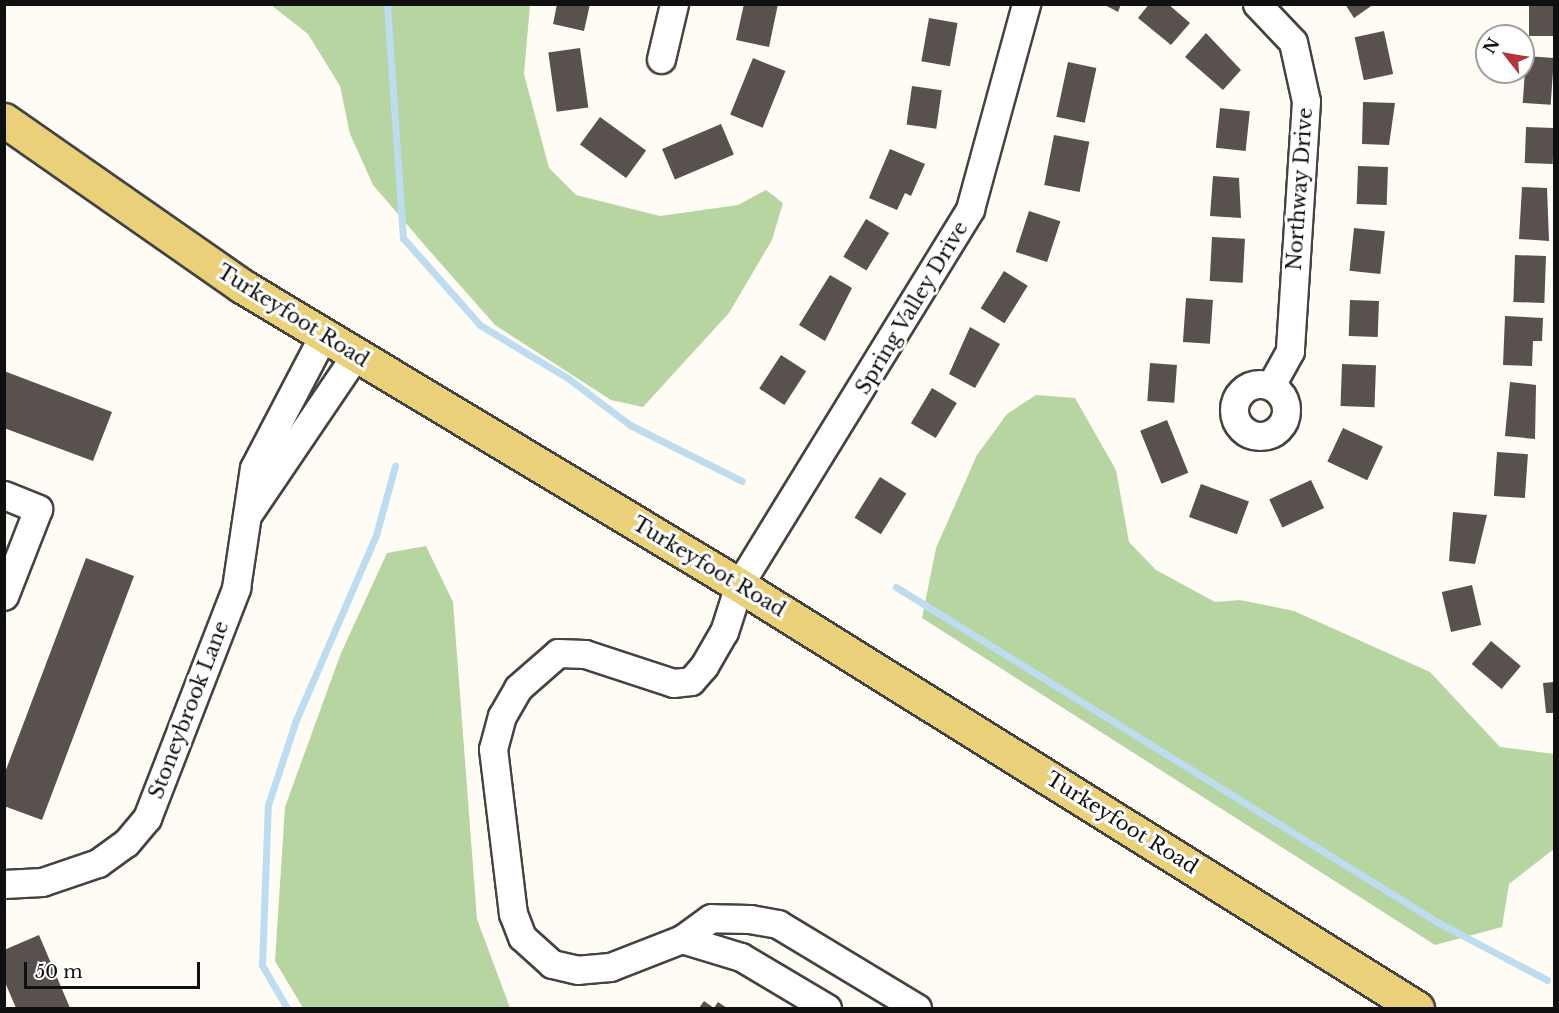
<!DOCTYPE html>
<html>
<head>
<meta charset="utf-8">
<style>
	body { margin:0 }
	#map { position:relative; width:1559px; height:1013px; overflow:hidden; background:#fefcf4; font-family:"Libre Baskerville",serif }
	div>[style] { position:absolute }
	.forest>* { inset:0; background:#b7d5a1 }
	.stream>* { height:7px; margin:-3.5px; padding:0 3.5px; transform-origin:3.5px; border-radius:3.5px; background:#bedcf0 }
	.building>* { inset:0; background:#58514d; transform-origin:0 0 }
	.roads { filter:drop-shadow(2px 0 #434343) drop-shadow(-2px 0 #434343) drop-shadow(0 2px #434343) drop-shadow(0 -2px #434343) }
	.minor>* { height:27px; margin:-13.5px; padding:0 13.5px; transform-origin:13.5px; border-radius:13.5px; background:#fff }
	.minor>.ring { margin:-13.5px; padding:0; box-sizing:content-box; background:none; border:27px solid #fff; border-radius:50% }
	.major>* { height:33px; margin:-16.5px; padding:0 16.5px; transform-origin:16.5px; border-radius:16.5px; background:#ead078 }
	span { translate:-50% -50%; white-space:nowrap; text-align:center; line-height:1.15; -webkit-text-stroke:6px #fff; paint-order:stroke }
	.street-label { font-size:20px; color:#101010 }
	.frame { position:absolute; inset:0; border:6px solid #101010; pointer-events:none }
	.north { position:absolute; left:1475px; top:24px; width:60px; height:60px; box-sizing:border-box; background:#fff; border:2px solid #9f9f9f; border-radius:50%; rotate:301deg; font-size:16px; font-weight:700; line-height:24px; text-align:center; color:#101010 }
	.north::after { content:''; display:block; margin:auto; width:21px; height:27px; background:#b2363a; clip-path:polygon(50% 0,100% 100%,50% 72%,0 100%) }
	.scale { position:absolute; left:24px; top:962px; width:176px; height:27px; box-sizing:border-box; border:3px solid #101010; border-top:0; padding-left:8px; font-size:18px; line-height:21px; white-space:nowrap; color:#101010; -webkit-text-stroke:4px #fff; paint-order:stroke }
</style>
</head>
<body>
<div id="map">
	<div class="forest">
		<div style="clip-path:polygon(271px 5px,530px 5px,524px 74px,549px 168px,576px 195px,660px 216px,738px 205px,766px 190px,783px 203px,772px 240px,729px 313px,643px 407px,611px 400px,495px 325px,428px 249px,373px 185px,350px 134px,340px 86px,308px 34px)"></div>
		<div style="clip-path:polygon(1036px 395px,1075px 398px,1116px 470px,1129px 542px,1156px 570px,1215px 602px,1240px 600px,1294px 611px,1430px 672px,1500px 747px,1554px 754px,1554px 849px,1509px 884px,1502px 927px,1435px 945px,922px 618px,936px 548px,977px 455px,1007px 414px)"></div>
		<div style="clip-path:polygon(426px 546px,453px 602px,477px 919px,510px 1008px,303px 1008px,275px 961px,285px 807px,341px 653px,387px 553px)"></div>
	</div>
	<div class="stream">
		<div style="left:387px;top:4px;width:235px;rotate:86.1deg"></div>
		<div style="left:403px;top:238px;width:116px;rotate:48.5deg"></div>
		<div style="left:480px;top:325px;width:104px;rotate:31.2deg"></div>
		<div style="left:569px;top:379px;width:76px;rotate:37deg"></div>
		<div style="left:630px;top:425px;width:125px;rotate:26.6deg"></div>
		<div style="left:896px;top:587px;width:639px;rotate:31.75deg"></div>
		<div style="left:1439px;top:923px;width:122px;rotate:27.8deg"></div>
		<div style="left:287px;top:1008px;width:50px;rotate:-120.2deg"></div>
		<div style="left:262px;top:965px;width:160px;rotate:-87.9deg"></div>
		<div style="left:268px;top:805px;width:89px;rotate:-71.8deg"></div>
		<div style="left:296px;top:720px;width:202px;rotate:-66.6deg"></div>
		<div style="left:376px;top:535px;width:72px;rotate:-74.6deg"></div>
	</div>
	<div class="building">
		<div style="clip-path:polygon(557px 4px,590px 4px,584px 31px,553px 24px)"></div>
		<div style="clip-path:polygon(744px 4px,778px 4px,769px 47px,736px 40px)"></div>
		<div style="clip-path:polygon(1103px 4px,1121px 4px,1118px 12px)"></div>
		<div style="clip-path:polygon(1149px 4px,1168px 4px,1190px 23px,1171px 45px,1138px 18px)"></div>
		<div style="clip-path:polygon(1345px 4px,1374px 4px,1354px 18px)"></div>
		<div style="left:1529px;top:4px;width:25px;height:32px"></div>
		<div style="left:929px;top:18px;width:29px;height:44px;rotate:10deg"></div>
		<div style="left:1384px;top:31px;width:44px;height:30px;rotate:78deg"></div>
		<div style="clip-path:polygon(1206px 33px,1241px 70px,1223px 90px,1185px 57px)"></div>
		<div style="left:580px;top:48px;width:60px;height:32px;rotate:82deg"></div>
		<div style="left:1526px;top:56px;width:28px;height:47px;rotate:4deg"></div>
		<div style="left:753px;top:58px;width:35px;height:61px;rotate:22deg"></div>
		<div style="left:1068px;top:62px;width:29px;height:56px;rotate:12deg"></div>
		<div style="left:912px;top:86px;width:30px;height:39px;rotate:8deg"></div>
		<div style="clip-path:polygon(1363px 102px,1395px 103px,1389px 145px,1362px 144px)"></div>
		<div style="left:1220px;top:108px;width:30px;height:40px;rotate:6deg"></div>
		<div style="left:600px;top:117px;width:57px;height:34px;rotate:36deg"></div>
		<div style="left:721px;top:124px;width:33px;height:64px;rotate:67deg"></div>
		<div style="left:1526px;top:127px;width:28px;height:36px;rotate:2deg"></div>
		<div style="left:1054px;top:135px;width:36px;height:51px;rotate:11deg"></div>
		<div style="clip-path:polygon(890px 149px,925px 164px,911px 196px,905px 193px,897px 210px,869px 198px)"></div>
		<div style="left:1358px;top:166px;width:30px;height:38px;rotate:2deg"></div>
		<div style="clip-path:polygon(1213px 176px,1239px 178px,1241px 218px,1210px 216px)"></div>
		<div style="clip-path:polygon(1522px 187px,1547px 188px,1549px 241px,1519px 239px)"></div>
		<div style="left:1029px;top:211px;width:33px;height:43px;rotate:18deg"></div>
		<div style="left:866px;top:219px;width:27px;height:44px;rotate:31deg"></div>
		<div style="left:1354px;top:228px;width:31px;height:43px;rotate:6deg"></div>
		<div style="left:1212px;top:237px;width:33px;height:44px;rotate:3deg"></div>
		<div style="left:1515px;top:255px;width:31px;height:47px;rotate:2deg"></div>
		<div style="left:1004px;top:271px;width:28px;height:44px;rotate:32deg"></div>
		<div style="clip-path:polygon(830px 275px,852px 288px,825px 341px,799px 325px)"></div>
		<div style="left:1186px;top:298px;width:27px;height:44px;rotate:4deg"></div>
		<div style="left:1350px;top:300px;width:29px;height:36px;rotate:2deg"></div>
		<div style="clip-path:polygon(1505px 316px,1543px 318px,1542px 341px,1533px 341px,1532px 366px,1503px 365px)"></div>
		<div style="clip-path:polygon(970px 327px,1000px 344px,975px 388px,949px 374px)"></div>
		<div style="left:781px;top:355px;width:30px;height:40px;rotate:33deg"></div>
		<div style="left:1150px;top:363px;width:27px;height:38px;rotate:4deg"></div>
		<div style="left:1342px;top:364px;width:34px;height:42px;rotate:2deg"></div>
		<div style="clip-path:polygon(4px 371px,112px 412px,93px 461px,4px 428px)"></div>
		<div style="clip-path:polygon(1510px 382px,1536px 385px,1535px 439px,1505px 436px)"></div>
		<div style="left:932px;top:388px;width:29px;height:41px;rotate:31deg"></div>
		<div style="left:1167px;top:420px;width:57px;height:29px;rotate:68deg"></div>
		<div style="left:1343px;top:428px;width:44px;height:37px;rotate:25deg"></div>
		<div style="left:1497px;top:452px;width:31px;height:44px;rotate:4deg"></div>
		<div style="left:880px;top:477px;width:31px;height:48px;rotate:32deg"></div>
		<div style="left:1311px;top:480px;width:31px;height:46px;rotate:65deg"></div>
		<div style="left:1201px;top:484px;width:51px;height:35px;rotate:20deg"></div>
		<div style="clip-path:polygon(1453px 512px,1487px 515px,1475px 564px,1449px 561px)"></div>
		<div style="clip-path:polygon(86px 558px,134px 576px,42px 820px,4px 806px,4px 775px)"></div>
		<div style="left:1472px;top:585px;width:41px;height:31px;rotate:77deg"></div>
		<div style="left:1491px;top:641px;width:39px;height:30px;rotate:40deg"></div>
		<div style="clip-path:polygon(1554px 682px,1554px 713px,1546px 713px,1543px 683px)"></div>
		<div style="clip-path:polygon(39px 935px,70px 1008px,16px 1008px,4px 980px,4px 950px)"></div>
		<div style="clip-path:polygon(704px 1001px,714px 1008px,718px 1002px,727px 1008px,699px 1008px)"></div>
	</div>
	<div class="roads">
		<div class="minor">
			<div style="left:1257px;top:4px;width:52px;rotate:46.5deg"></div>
			<div style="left:1293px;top:42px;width:60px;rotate:77.6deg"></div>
			<div style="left:1306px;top:101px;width:251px;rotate:93.7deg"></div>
			<div style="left:1290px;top:351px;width:39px;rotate:119deg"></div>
			<div style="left:661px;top:59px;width:57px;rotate:-76.7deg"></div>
			<div class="ring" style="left:1234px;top:384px;width:25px;height:25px"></div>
			<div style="left:4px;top:495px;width:37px;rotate:22deg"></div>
			<div style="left:38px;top:509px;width:93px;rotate:111.3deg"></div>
			<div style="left:250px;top:511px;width:187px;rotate:-55.9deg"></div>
			<div style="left:4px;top:884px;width:38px;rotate:-3deg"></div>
			<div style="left:42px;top:882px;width:59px;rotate:-18.7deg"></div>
			<div style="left:98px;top:863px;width:34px;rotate:-36deg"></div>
			<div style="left:126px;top:843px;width:33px;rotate:-50deg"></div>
			<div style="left:147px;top:818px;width:247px;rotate:-68.8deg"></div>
			<div style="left:236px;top:588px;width:121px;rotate:-81.5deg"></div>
			<div style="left:254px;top:468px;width:149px;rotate:-62.4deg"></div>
			<div style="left:682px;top:939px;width:62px;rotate:17deg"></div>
			<div style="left:741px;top:957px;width:100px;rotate:30.7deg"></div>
			<div style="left:917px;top:1008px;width:162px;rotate:-148.9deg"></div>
			<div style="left:778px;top:924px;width:28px;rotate:-170deg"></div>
			<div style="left:750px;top:919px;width:39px;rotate:-179deg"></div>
			<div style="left:711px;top:918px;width:36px;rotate:144deg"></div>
			<div style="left:682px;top:939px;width:77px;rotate:158.7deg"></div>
			<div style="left:610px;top:967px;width:32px;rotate:175deg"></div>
			<div style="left:578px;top:970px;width:27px;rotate:-167deg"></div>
			<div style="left:552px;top:964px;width:40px;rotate:-138deg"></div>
			<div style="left:522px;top:937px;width:25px;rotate:-111deg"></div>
			<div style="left:513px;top:914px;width:166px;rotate:-96.9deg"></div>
			<div style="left:493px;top:749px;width:34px;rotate:-75deg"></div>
			<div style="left:502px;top:716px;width:32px;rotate:-60deg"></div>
			<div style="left:518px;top:688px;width:53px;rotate:-41.2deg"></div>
			<div style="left:558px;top:653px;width:27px;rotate:2deg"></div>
			<div style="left:585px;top:654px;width:93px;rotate:18.2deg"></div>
			<div style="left:673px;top:683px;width:18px;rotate:-6deg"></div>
			<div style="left:691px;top:681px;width:20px;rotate:-49deg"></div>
			<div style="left:704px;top:666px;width:39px;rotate:-60deg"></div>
			<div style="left:724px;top:632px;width:49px;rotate:-72.3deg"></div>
			<div style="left:739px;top:585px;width:441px;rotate:-58.4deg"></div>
			<div style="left:970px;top:209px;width:213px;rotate:-74.7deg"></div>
		</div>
		<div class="major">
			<div style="left:4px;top:120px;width:290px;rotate:34.9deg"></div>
			<div style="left:242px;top:286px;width:580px;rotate:31.03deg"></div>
			<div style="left:739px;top:585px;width:799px;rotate:31.96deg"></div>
		</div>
	</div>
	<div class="street-label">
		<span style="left:1300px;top:189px;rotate:-86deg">Northway Drive</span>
		<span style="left:912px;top:308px;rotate:-59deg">Spring Valley Drive</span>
		<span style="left:293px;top:316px;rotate:32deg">Turkeyfoot Road</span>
		<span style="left:709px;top:567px;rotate:31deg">Turkeyfoot Road</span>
		<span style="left:189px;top:710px;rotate:-69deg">Stoneybrook Lane</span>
		<span style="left:1122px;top:823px;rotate:32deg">Turkeyfoot Road</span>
	</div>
	<div class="frame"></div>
	<div class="north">N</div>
	<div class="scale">50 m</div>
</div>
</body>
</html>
